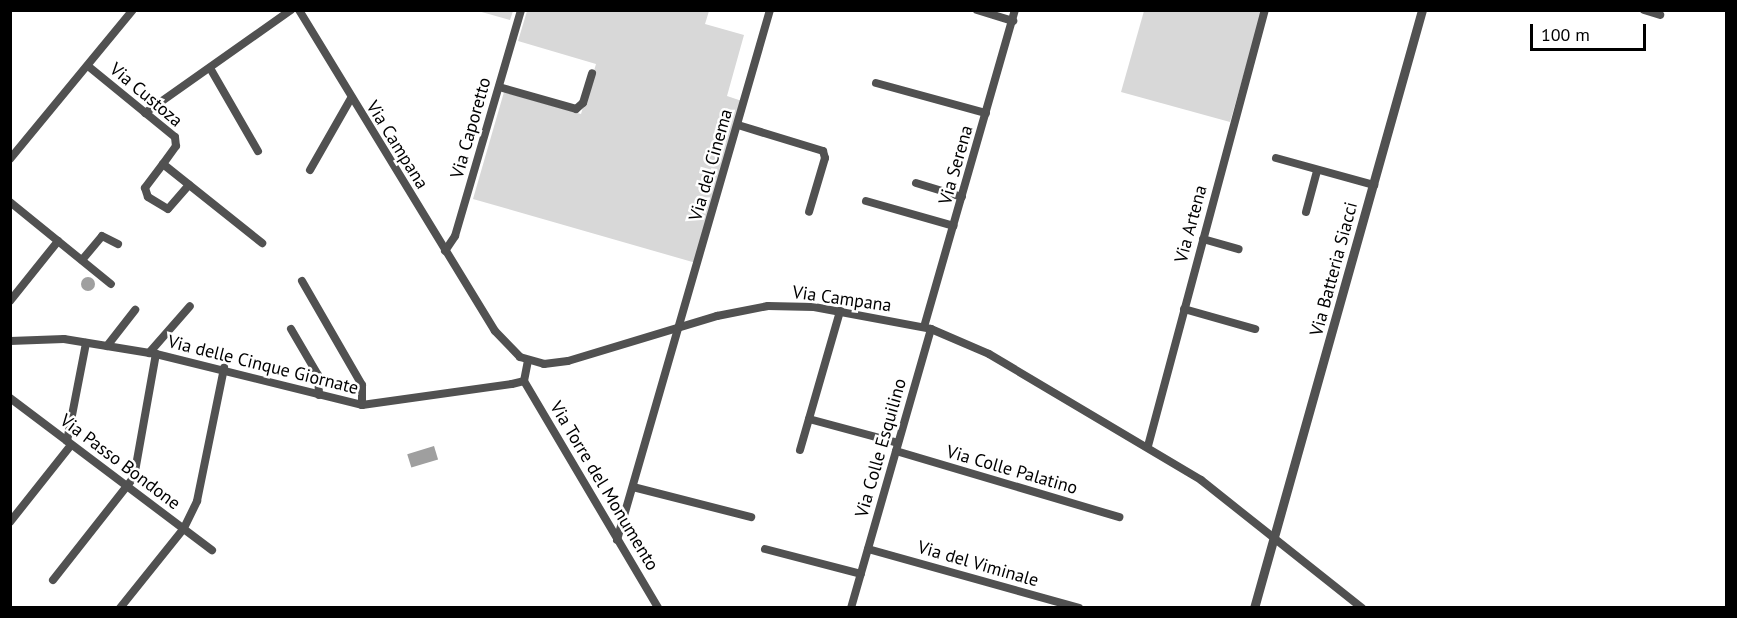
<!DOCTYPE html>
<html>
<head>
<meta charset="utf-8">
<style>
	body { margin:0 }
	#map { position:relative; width:1737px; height:618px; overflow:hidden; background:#fff; font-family:"PT Sans",sans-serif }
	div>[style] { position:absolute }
	.green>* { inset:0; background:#d8d8d8 }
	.water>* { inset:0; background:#9f9f9f; transform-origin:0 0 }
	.round { border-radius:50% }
	.minor>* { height:8px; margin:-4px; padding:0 4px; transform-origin:4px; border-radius:4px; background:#515151 }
	.tertiary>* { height:9px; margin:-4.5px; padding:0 4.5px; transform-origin:4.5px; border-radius:4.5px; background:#515151 }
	span { translate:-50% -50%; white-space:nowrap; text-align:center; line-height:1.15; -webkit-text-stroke:5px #fff; paint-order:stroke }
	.street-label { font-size:18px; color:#000 }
	.frame { position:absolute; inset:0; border:12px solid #000; pointer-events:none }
	.scale { position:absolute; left:1530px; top:24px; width:116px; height:27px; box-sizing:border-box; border:3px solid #000; border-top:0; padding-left:8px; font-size:18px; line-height:21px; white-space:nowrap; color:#000; -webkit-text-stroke:4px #fff; paint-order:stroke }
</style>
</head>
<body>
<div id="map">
	<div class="green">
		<div style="clip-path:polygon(478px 11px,513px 11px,510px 20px)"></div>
		<div style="clip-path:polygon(527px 11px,709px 11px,705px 24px,744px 35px,727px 96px,742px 101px,696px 263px,473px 199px,504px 92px,581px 114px,596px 64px,518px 41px)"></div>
		<div style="clip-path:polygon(1144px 11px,1262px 11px,1230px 122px,1121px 92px)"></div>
	</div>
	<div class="water">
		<div class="round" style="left:81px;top:277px;width:14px;height:14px"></div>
		<div style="left:434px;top:446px;width:14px;height:28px;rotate:73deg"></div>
	</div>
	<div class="minor">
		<div style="left:299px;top:10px;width:376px;rotate:58.6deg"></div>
		<div style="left:495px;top:331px;width:36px;rotate:46deg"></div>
		<div style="left:520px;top:357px;width:25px;rotate:16deg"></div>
		<div style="left:544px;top:364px;width:24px;rotate:-7deg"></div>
		<div style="left:568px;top:361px;width:156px;rotate:-16.8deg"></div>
		<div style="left:717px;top:316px;width:52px;rotate:-11.1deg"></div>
		<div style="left:768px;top:306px;width:46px;rotate:1.2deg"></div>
		<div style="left:814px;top:307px;width:119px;rotate:10.6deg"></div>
		<div style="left:931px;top:329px;width:63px;rotate:23.3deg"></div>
		<div style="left:989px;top:354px;width:247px;rotate:30.7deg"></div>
		<div style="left:1201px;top:480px;width:206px;rotate:38.5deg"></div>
		<div style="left:977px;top:10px;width:38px;rotate:17deg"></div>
		<div style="left:1644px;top:10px;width:17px;rotate:17deg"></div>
		<div style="left:88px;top:66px;width:112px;rotate:39.2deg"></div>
		<div style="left:175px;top:137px;width:9px;rotate:84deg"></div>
		<div style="left:176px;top:146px;width:22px;rotate:126deg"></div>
		<div style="left:163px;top:164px;width:127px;rotate:38.6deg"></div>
		<div style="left:210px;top:68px;width:96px;rotate:60deg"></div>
		<div style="left:876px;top:83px;width:114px;rotate:15.3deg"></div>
		<div style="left:499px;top:87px;width:80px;rotate:15.9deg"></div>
		<div style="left:576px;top:109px;width:9px;rotate:-41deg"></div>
		<div style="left:583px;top:103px;width:31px;rotate:-73deg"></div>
		<div style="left:145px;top:113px;width:179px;rotate:-35.2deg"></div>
		<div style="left:738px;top:125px;width:89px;rotate:17deg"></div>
		<div style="left:823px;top:151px;width:7px;rotate:74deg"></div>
		<div style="left:825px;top:158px;width:56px;rotate:106.5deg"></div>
		<div style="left:1276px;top:158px;width:102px;rotate:15.4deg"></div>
		<div style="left:10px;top:159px;width:193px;rotate:-50.5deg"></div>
		<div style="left:163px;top:164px;width:30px;rotate:127deg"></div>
		<div style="left:145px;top:188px;width:9px;rotate:72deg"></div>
		<div style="left:148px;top:197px;width:23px;rotate:31deg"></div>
		<div style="left:168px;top:209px;width:32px;rotate:-49deg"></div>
		<div style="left:310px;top:170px;width:83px;rotate:-60.3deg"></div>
		<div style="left:916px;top:183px;width:48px;rotate:16.9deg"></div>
		<div style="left:866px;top:201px;width:91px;rotate:15.9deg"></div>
		<div style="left:10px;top:202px;width:130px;rotate:39.1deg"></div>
		<div style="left:1306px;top:212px;width:42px;rotate:-75deg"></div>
		<div style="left:1203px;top:239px;width:37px;rotate:16deg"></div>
		<div style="left:445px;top:251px;width:18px;rotate:-56deg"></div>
		<div style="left:455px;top:236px;width:235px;rotate:-73.7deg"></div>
		<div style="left:82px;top:260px;width:31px;rotate:-50deg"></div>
		<div style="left:102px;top:236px;width:18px;rotate:27deg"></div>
		<div style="left:302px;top:281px;width:120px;rotate:60deg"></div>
		<div style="left:362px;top:385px;width:20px;rotate:90deg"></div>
		<div style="left:10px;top:301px;width:77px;rotate:-51.3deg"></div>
		<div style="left:1184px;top:309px;width:74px;rotate:15.7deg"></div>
		<div style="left:924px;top:327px;width:330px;rotate:-74deg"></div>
		<div style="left:291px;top:329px;width:53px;rotate:59.6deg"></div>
		<div style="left:318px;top:375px;width:20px;rotate:87deg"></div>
		<div style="left:10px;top:341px;width:54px;rotate:-2.1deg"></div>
		<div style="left:64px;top:339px;width:93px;rotate:9.3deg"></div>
		<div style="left:156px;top:354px;width:212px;rotate:13.9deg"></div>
		<div style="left:362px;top:405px;width:151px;rotate:-8deg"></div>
		<div style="left:512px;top:384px;width:12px;rotate:-14deg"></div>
		<div style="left:524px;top:381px;width:20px;rotate:-79deg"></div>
		<div style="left:107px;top:346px;width:46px;rotate:-52.1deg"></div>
		<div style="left:149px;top:353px;width:62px;rotate:-48.9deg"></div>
		<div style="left:524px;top:381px;width:264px;rotate:59.4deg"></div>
		<div style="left:10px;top:398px;width:253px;rotate:37deg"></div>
		<div style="left:809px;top:419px;width:92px;rotate:15.1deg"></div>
		<div style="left:67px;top:441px;width:100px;rotate:-79deg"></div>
		<div style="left:1148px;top:446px;width:451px;rotate:-75deg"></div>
		<div style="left:800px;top:450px;width:145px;rotate:-73.9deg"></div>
		<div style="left:896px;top:451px;width:233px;rotate:16.5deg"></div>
		<div style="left:633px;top:487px;width:122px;rotate:14.3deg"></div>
		<div style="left:10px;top:522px;width:98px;rotate:-51.6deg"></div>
		<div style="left:617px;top:540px;width:552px;rotate:-73.9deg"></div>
		<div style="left:765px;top:549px;width:99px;rotate:14.6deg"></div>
		<div style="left:868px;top:549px;width:219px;rotate:15.6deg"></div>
		<div style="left:53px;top:580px;width:131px;rotate:-51.8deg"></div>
		<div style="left:134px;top:477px;width:125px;rotate:-79.9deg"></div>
		<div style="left:120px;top:608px;width:102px;rotate:-51.3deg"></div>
		<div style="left:184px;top:528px;width:30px;rotate:-64deg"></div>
		<div style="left:197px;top:501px;width:136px;rotate:-78.5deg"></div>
		<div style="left:851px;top:608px;width:290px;rotate:-74deg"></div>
	</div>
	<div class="tertiary">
		<div style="left:1254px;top:608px;width:621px;rotate:-74.31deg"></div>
	</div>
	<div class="street-label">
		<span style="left:146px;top:95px;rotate:40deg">Via Custoza</span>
		<span style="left:471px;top:128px;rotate:-74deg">Via Caporetto</span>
		<span style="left:397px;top:145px;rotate:58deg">Via Campana</span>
		<span style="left:711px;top:165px;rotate:-74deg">Via del Cinema</span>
		<span style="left:956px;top:165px;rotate:-74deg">Via Serena</span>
		<span style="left:1191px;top:224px;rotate:-75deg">Via Artena</span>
		<span style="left:1334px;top:269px;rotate:-75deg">Via Batteria Siacci</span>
		<span style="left:842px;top:299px;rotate:8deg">Via Campana</span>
		<span style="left:263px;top:365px;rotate:14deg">Via delle Cinque Giornate</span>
		<span style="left:881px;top:448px;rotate:-74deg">Via Colle Esquilino</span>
		<span style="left:120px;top:462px;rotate:37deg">Via Passo Bondone</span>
		<span style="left:1012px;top:470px;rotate:16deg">Via Colle Palatino</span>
		<span style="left:604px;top:486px;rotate:59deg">Via Torre del Monumento</span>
		<span style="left:978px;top:564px;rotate:16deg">Via del Viminale</span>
	</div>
	<div class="frame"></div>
	<div class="scale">100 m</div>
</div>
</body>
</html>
